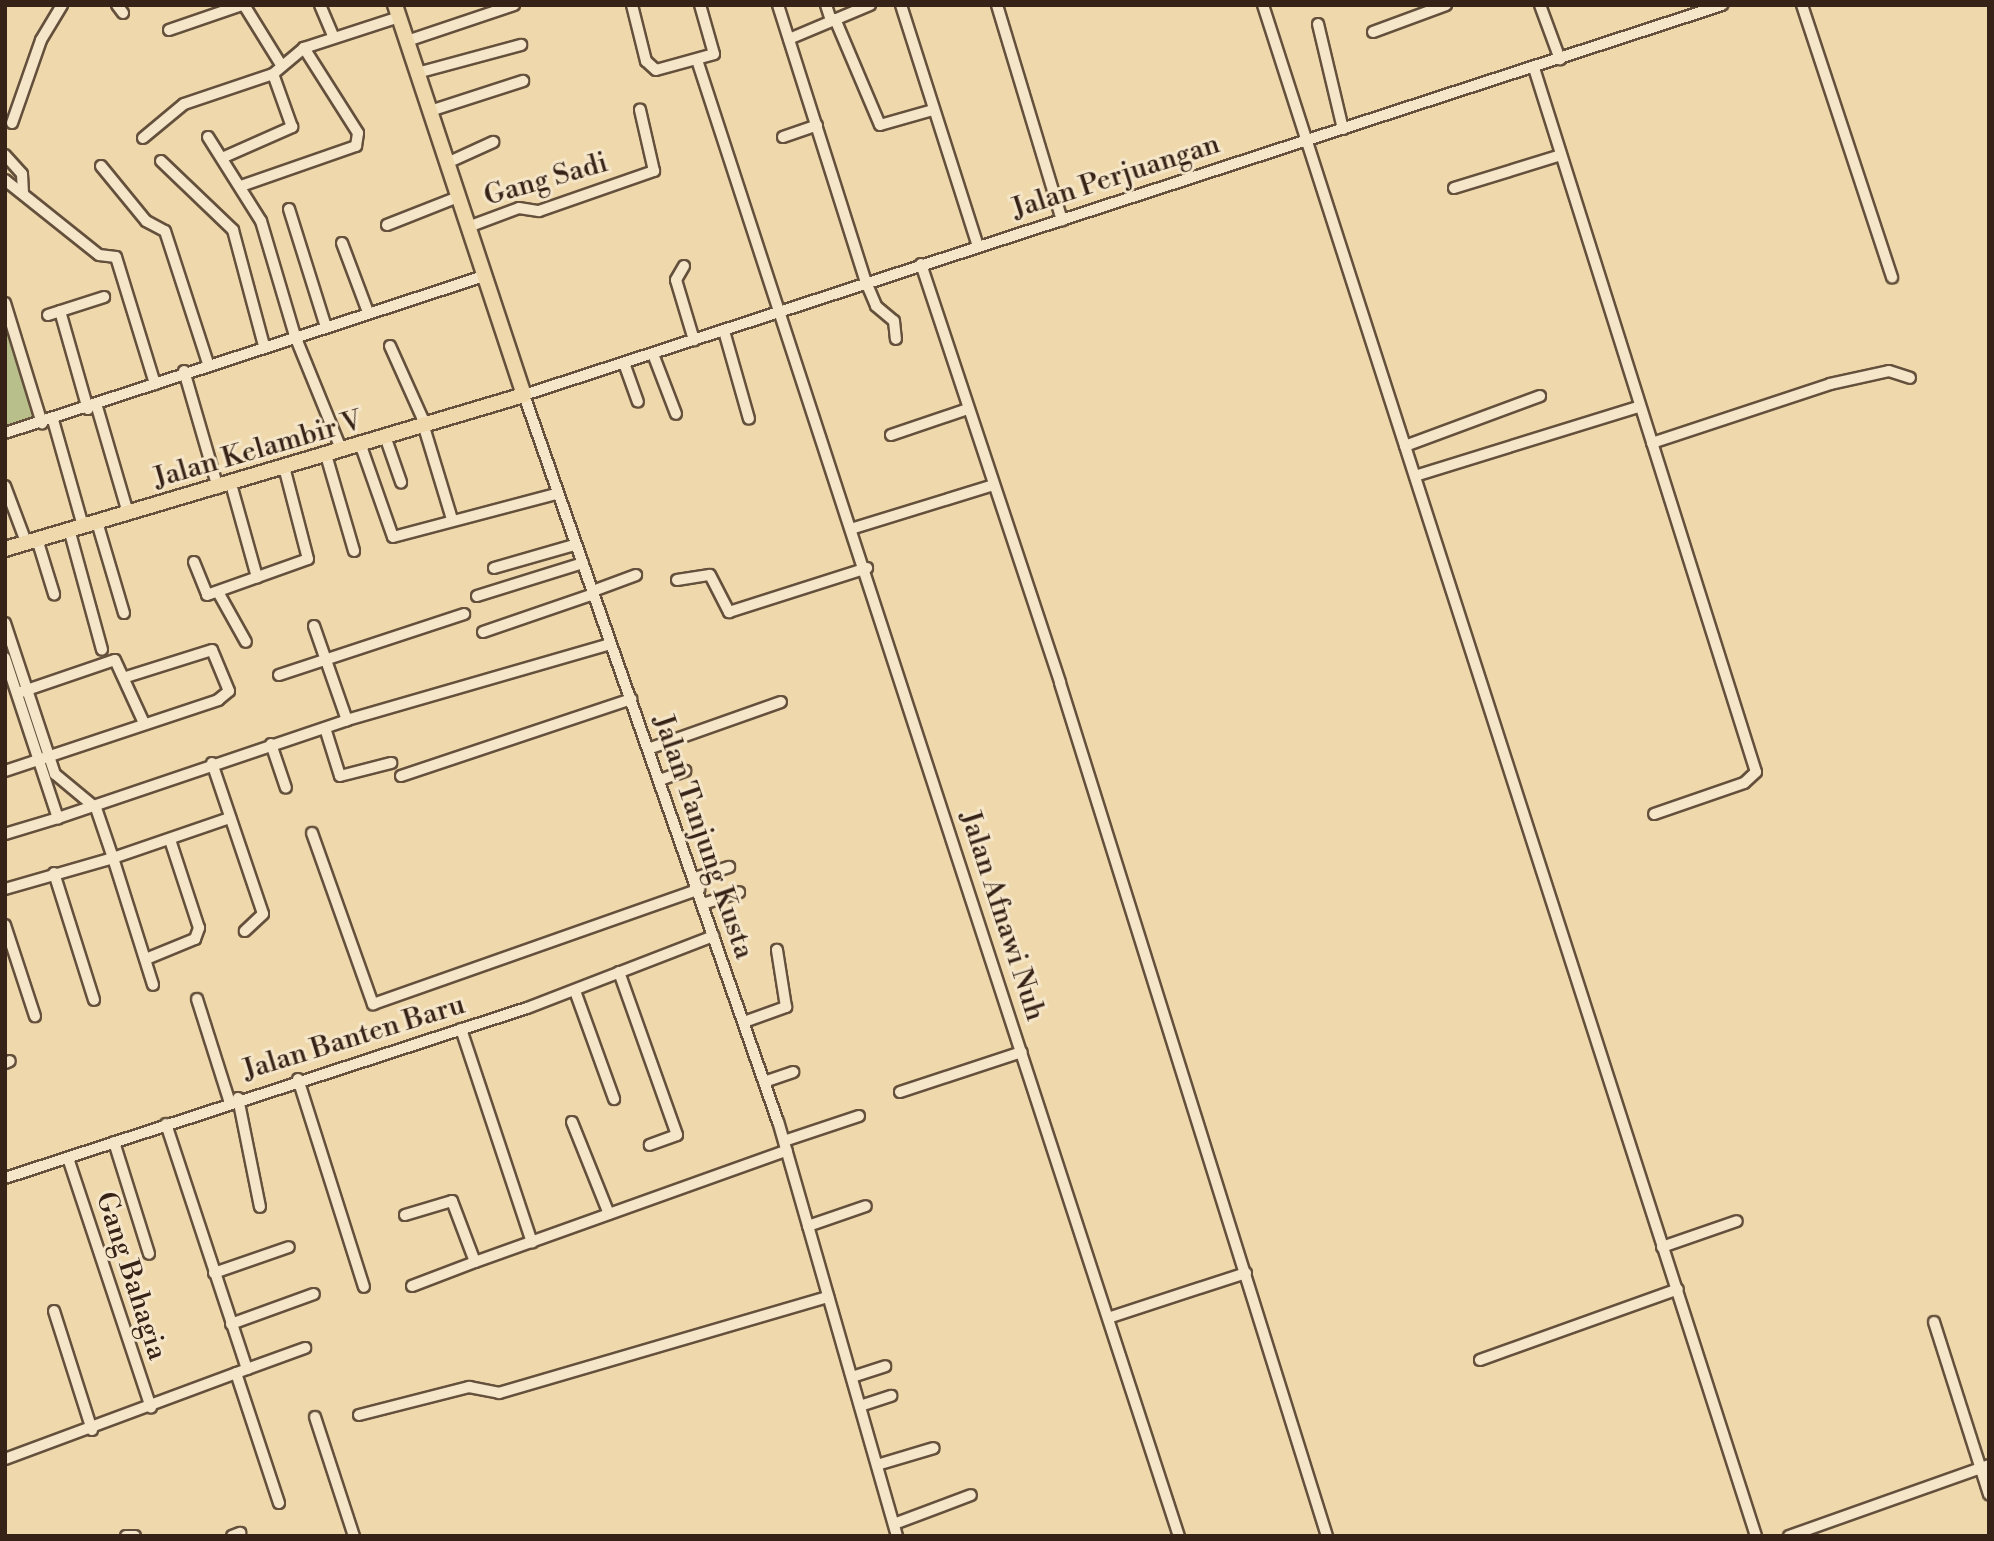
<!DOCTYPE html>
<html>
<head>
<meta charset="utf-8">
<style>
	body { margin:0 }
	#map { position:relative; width:1994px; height:1541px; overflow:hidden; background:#efd9ac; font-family:"Libre Bodoni",serif }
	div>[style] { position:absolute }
	.green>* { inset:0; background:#b8bf8a }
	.roads { filter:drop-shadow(2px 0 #64503c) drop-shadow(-2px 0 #64503c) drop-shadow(0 2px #64503c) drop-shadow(0 -2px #64503c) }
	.minor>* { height:10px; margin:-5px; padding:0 5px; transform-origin:5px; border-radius:5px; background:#f5e6c9 }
	.major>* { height:14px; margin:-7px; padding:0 7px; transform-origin:7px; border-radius:7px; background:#efd9ac }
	span { translate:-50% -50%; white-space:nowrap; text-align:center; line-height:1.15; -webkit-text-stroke:6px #f5e6c9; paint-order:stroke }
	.street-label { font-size:28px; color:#362216 }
	.frame { position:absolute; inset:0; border:7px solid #362216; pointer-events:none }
</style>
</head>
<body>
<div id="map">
	<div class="green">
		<div style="clip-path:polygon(5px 308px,41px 427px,5px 438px)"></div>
	</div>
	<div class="roads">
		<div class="minor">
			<div style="left:117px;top:5px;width:10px;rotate:53deg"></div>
			<div style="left:244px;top:5px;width:68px;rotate:58.2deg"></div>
			<div style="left:320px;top:5px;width:34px;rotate:67deg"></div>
			<div style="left:632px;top:5px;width:58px;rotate:76deg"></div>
			<div style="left:646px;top:61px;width:13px;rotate:42deg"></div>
			<div style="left:656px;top:70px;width:60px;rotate:-15.4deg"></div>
			<div style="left:714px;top:54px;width:51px;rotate:-105.9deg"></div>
			<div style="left:778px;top:5px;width:291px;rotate:72.4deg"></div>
			<div style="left:866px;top:282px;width:26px;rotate:67deg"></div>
			<div style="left:876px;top:306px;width:23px;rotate:40deg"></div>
			<div style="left:894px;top:321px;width:18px;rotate:84deg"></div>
			<div style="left:826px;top:5px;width:16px;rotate:72deg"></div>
			<div style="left:901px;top:5px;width:254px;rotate:72.3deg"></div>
			<div style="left:997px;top:5px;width:225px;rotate:73.2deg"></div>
			<div style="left:1263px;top:5px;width:1608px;rotate:72.15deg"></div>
			<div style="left:1540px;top:5px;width:58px;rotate:69.7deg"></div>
			<div style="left:1802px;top:5px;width:287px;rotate:71.7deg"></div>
			<div style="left:835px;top:19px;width:115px;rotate:67deg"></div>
			<div style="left:880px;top:125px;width:55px;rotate:-15.8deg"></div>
			<div style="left:1318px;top:24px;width:108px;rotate:76.6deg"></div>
			<div style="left:169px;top:30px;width:77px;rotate:-18.9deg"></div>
			<div style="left:1373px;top:32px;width:78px;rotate:-20.3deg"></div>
			<div style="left:789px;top:39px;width:88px;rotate:-22.8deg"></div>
			<div style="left:407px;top:41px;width:113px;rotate:-18.6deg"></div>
			<div style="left:698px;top:63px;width:1550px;rotate:71.92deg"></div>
			<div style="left:1534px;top:68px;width:738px;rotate:72.5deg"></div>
			<div style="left:1756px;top:772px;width:16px;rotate:137deg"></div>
			<div style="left:1744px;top:783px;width:95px;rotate:161deg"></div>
			<div style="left:417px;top:73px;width:108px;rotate:-15.1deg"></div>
			<div style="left:430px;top:111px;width:98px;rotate:-17.9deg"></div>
			<div style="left:12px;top:123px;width:88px;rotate:-70.7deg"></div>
			<div style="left:41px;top:40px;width:41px;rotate:-59deg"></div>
			<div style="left:208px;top:137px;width:99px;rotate:57.8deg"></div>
			<div style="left:261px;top:221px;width:120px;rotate:73.5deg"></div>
			<div style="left:295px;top:336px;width:124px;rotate:67.8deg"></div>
			<div style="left:783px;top:137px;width:36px;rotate:-19deg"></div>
			<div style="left:143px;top:138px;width:53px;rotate:-39.7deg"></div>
			<div style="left:184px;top:104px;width:94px;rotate:-18.6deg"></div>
			<div style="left:273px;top:74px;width:40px;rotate:-40deg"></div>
			<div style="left:5px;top:155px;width:25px;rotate:48deg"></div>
			<div style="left:22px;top:174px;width:18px;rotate:87deg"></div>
			<div style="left:222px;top:158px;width:77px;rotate:-23.9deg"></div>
			<div style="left:292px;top:127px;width:56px;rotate:-109.7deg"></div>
			<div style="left:161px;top:161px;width:100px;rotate:43.8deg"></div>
			<div style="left:233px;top:230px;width:120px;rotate:75deg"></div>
			<div style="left:447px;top:163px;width:51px;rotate:-24.5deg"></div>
			<div style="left:101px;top:166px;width:71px;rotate:50.7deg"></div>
			<div style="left:146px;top:221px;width:21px;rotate:28deg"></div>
			<div style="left:165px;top:231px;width:139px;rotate:72deg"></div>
			<div style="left:5px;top:180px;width:120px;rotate:38.6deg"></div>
			<div style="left:99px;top:255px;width:17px;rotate:7deg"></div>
			<div style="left:116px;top:257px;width:133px;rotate:72.9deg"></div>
			<div style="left:241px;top:186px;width:122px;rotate:-19.2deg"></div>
			<div style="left:356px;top:146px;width:13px;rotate:-81deg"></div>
			<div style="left:358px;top:133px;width:101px;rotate:-122.4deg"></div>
			<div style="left:304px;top:48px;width:100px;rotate:-18.1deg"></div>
			<div style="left:1454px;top:188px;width:112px;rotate:-17.1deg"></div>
			<div style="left:289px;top:209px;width:124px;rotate:72.6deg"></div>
			<div style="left:387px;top:225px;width:76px;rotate:-21.5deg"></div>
			<div style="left:468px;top:227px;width:54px;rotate:-20.4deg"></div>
			<div style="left:519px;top:208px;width:20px;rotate:9deg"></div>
			<div style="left:539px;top:211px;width:122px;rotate:-19.2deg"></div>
			<div style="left:654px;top:171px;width:63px;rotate:-102.9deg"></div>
			<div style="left:342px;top:243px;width:74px;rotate:69.4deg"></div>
			<div style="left:921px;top:264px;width:441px;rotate:71.6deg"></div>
			<div style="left:1060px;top:683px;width:894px;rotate:72.62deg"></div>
			<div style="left:684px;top:266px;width:16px;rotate:120deg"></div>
			<div style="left:676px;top:280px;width:63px;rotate:73.3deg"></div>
			<div style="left:5px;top:303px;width:126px;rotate:72.9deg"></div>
			<div style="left:60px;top:311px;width:102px;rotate:74.1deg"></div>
			<div style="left:48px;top:315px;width:59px;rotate:-17.8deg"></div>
			<div style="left:724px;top:331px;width:91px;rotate:74.1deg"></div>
			<div style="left:390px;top:346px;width:88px;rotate:65.8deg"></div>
			<div style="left:653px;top:354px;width:64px;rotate:69deg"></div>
			<div style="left:624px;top:363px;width:41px;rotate:70.3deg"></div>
			<div style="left:184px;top:371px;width:122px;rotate:73.8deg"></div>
			<div style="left:97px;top:407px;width:110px;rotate:73.7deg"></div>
			<div style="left:53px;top:420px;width:110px;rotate:74.2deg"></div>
			<div style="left:424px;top:427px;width:96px;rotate:73.1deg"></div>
			<div style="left:5px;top:433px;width:504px;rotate:-18.15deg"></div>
			<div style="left:891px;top:435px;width:81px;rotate:-18.7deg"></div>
			<div style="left:386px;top:439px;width:46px;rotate:70.8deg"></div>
			<div style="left:1652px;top:443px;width:188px;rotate:-18.3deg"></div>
			<div style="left:1830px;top:384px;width:60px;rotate:-12.4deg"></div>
			<div style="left:1889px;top:371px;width:22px;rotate:18deg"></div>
			<div style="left:361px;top:446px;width:96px;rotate:70.6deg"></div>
			<div style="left:393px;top:537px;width:169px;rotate:-14.8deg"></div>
			<div style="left:1405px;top:446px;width:144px;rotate:-20.3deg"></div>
			<div style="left:326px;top:455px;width:100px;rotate:73.7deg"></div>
			<div style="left:1415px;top:476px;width:233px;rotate:-17.2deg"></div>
			<div style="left:231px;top:484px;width:97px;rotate:74.4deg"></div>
			<div style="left:5px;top:486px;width:60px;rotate:69.4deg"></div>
			<div style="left:97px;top:522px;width:95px;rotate:73.5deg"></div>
			<div style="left:854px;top:528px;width:146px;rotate:-17.1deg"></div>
			<div style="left:69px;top:529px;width:125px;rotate:74.7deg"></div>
			<div style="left:37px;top:539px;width:58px;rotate:72.8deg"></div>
			<div style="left:194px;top:562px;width:35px;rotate:68deg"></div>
			<div style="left:207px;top:595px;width:107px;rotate:-19.6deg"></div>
			<div style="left:308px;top:559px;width:95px;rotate:-104.6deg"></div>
			<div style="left:494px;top:568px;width:83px;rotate:-16deg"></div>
			<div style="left:677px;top:580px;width:33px;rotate:-9deg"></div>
			<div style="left:710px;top:575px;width:42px;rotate:62.8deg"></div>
			<div style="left:729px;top:612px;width:145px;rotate:-17.7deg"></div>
			<div style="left:593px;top:591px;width:46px;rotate:-20.4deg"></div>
			<div style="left:218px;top:592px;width:57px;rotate:60.8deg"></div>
			<div style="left:477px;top:596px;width:111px;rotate:-17.3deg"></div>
			<div style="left:5px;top:623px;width:159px;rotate:71.7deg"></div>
			<div style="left:55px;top:774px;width:53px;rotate:39.7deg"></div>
			<div style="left:96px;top:808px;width:53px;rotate:71.2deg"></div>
			<div style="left:113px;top:858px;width:124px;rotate:-18.9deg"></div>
			<div style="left:314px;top:626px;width:100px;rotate:70.7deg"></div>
			<div style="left:483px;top:632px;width:117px;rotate:-18.9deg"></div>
			<div style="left:5px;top:658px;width:169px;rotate:71.7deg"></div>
			<div style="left:58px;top:818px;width:55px;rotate:163.2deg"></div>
			<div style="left:279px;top:675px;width:195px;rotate:-18.2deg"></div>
			<div style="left:21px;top:692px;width:99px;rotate:-18.8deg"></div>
			<div style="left:115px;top:660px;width:67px;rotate:65.3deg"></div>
			<div style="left:325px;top:728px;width:50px;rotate:72.6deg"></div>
			<div style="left:340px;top:776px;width:53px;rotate:-14.3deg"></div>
			<div style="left:271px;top:744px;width:46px;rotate:71.2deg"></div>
			<div style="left:648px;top:749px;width:141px;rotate:-19.5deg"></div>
			<div style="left:212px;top:763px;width:159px;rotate:71.3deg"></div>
			<div style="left:263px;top:914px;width:25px;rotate:137deg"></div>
			<div style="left:5px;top:771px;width:225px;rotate:-18.4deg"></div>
			<div style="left:218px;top:700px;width:14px;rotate:-39deg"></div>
			<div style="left:229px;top:691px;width:44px;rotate:-112.5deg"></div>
			<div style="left:212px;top:650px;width:90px;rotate:162.6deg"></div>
			<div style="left:401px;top:776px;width:243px;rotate:-18.5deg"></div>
			<div style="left:660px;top:780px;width:27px;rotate:-20deg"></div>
			<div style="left:58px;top:818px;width:305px;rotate:-18.7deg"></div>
			<div style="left:347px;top:720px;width:274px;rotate:-16.1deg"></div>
			<div style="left:312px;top:833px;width:182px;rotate:70.4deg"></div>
			<div style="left:373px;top:1004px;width:346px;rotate:-19.4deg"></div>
			<div style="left:54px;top:873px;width:133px;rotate:72.5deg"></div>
			<div style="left:695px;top:878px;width:36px;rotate:-18deg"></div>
			<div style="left:5px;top:889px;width:112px;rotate:-16deg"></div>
			<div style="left:113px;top:858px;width:133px;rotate:72.5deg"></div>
			<div style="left:703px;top:904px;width:38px;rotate:-18deg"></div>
			<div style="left:5px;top:925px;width:96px;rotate:71.8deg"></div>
			<div style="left:146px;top:959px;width:53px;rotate:-22.2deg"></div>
			<div style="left:195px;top:939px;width:12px;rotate:-70deg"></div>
			<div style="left:199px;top:928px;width:93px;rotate:-108.2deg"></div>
			<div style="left:619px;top:972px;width:173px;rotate:70.4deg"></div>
			<div style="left:677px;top:1135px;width:29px;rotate:160deg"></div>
			<div style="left:575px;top:991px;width:115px;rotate:70.1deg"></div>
			<div style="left:197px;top:999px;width:106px;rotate:72.4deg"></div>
			<div style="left:744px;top:1022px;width:45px;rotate:-19.7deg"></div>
			<div style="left:786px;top:1007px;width:58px;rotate:-99deg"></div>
			<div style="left:461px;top:1029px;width:225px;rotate:71.6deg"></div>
			<div style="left:5px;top:1063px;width:5px;rotate:-22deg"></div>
			<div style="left:298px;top:1079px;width:218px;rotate:72.4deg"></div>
			<div style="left:764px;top:1082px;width:31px;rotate:-19deg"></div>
			<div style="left:900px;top:1092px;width:128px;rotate:-18.2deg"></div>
			<div style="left:238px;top:1098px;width:111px;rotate:78.6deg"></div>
			<div style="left:572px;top:1122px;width:99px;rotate:68.1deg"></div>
			<div style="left:784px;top:1141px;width:79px;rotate:-18.4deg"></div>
			<div style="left:114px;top:1142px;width:117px;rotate:72.6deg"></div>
			<div style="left:68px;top:1158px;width:263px;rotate:71.6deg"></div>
			<div style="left:5px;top:1178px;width:549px;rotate:-18.04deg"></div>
			<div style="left:527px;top:1008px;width:200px;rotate:-21.1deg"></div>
			<div style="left:405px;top:1215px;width:49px;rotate:-16.6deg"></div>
			<div style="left:452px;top:1201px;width:65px;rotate:69.3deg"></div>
			<div style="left:475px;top:1262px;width:331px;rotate:-19.7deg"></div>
			<div style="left:808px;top:1226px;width:61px;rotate:-19deg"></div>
			<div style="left:1662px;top:1247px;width:79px;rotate:-19.1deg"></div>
			<div style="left:214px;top:1273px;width:79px;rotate:-19.1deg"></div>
			<div style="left:412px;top:1286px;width:67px;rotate:-20.9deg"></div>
			<div style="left:54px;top:1311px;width:125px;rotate:72.3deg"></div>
			<div style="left:1111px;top:1317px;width:142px;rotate:-18.1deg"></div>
			<div style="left:1934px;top:1322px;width:181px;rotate:72.3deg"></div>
			<div style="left:231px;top:1324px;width:88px;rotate:-19.9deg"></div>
			<div style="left:1480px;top:1360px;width:210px;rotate:-19.7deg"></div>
			<div style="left:247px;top:1369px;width:62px;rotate:-19.9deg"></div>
			<div style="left:236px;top:1373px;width:137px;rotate:71.7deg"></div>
			<div style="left:852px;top:1377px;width:35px;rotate:-18deg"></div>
			<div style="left:860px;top:1406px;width:33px;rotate:-18deg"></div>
			<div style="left:359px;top:1415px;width:114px;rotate:-14.3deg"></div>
			<div style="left:469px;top:1387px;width:31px;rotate:11deg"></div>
			<div style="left:499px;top:1393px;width:343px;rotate:-16.3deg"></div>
			<div style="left:315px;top:1417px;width:125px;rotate:71.9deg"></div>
			<div style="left:5px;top:1459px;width:258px;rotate:-20.4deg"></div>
			<div style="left:247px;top:1369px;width:258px;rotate:-108.3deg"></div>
			<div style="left:877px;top:1465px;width:59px;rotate:-16.6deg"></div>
			<div style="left:894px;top:1524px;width:82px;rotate:-20.6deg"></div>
			<div style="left:126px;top:1536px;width:9px"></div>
			<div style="left:232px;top:1536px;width:9px;rotate:-21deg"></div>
			<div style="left:897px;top:1536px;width:431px;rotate:-106deg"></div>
			<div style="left:778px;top:1122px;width:770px;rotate:-109.26deg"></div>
			<div style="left:524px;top:395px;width:1260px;rotate:-18.03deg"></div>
			<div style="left:1789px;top:1536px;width:212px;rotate:-19.5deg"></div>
		</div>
		<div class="major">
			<div style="left:5px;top:549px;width:541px;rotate:-16.53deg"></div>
			<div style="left:524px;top:395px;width:411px;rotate:-108.3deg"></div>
		</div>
	</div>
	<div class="street-label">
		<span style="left:1116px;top:177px;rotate:-18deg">Jalan Perjuangan</span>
		<span style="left:546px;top:180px;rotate:-16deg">Gang Sadi</span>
		<span style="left:258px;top:450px;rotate:-16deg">Jalan Kelambir V</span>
		<span style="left:703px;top:837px;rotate:71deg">Jalan Tanjung Kusta</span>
		<span style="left:1002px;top:916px;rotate:72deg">Jalan Afnawi Nuh</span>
		<span style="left:354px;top:1038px;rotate:-17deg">Jalan Banten Baru</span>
		<span style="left:131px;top:1276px;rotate:72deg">Gang Bahagia</span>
	</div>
	<div class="frame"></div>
</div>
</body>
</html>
